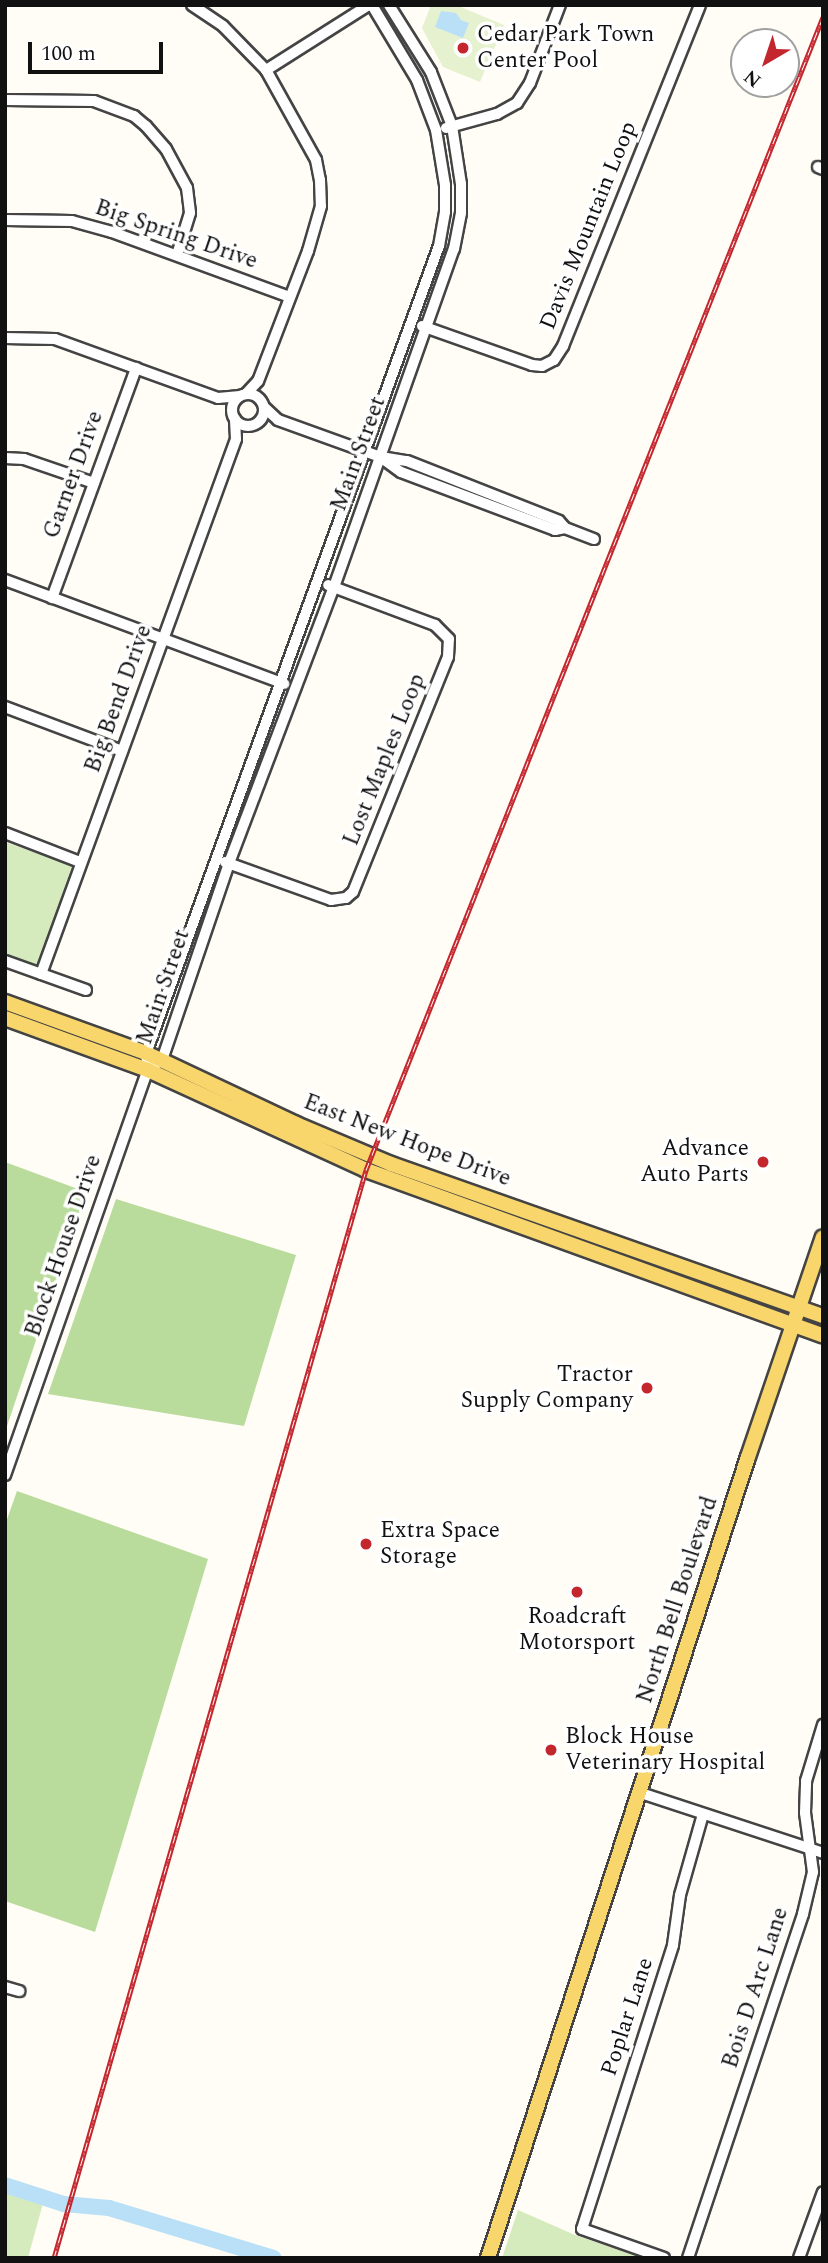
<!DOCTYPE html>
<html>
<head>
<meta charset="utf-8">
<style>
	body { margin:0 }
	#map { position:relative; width:828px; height:2263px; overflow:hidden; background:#fffdf5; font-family:Spectral,serif }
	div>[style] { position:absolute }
	.green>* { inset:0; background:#d5ebbd }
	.forest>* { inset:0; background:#b9dc9c }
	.pitch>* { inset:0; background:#e6f2cf }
	.water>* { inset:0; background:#b9e0f7 }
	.river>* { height:16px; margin:-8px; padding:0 8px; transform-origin:8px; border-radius:8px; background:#b9e0f7 }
	.roads { filter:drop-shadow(2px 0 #444) drop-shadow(-2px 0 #444) drop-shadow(0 2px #444) drop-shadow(0 -2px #444) }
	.minor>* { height:10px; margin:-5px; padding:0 5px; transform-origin:5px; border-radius:5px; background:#fff }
	.minor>.ring { margin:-5px; padding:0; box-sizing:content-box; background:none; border:10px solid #fff; border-radius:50% }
	.major>* { height:14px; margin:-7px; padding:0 7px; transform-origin:7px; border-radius:7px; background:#f9d66b }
	.rail>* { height:5px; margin-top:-2.5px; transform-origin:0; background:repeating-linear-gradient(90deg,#fff 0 8px,#c4262e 0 16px); box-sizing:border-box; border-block:2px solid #c4262e }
	.dots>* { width:19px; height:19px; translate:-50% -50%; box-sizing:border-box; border:4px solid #fff; border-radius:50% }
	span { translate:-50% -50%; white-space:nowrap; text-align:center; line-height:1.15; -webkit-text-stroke:7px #fff; paint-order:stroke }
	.poi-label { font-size:23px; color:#111 }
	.left { translate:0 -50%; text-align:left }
	.right { translate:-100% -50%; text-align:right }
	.street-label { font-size:23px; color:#111 }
	.frame { position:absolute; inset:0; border:7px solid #111; pointer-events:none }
	.north { position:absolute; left:730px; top:28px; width:70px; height:70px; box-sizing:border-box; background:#fff; border:2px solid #a0a0a0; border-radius:50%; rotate:219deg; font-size:19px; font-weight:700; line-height:28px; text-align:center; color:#111 }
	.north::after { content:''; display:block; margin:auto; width:24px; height:32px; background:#c4262e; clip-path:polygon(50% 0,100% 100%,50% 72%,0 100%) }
	.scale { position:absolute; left:28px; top:42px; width:135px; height:32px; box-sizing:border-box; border:4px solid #111; border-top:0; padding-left:9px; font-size:21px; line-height:24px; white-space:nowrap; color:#111; -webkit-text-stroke:5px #fff; paint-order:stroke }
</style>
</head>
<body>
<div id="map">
	<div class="green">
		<div style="clip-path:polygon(5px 842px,72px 866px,37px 966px,5px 955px)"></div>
		<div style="clip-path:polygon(5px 2185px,45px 2196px,28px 2258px,5px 2258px)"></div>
		<div style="clip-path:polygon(518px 2210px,575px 2235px,642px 2258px,502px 2258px)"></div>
	</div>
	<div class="forest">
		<div style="clip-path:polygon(5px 1162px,86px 1192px,5px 1432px)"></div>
		<div style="clip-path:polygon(116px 1199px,296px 1255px,244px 1426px,48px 1394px)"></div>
		<div style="clip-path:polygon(17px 1491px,208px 1559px,95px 1932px,5px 1901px,5px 1525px)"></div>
	</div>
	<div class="pitch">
		<div style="clip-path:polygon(431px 5px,456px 5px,504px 25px,480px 82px,443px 67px,422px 28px)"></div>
	</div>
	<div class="water">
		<div style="clip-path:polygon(441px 11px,456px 13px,461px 20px,469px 23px,463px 38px,435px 27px)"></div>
	</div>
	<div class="river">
		<div style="left:5px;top:2185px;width:62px;rotate:17.9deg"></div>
		<div style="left:64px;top:2204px;width:45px;rotate:5.1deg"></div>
		<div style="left:109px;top:2208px;width:172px;rotate:16.9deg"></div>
	</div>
	<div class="roads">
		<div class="minor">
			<div style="left:192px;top:5px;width:37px;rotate:34deg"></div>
			<div style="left:223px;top:26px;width:62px;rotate:45.7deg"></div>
			<div style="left:266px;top:70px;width:103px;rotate:60.9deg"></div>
			<div style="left:316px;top:160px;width:20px;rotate:79deg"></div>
			<div style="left:320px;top:180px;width:26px;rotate:88deg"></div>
			<div style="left:321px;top:206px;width:47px;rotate:106.1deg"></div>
			<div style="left:308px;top:251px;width:139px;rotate:111deg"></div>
			<div style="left:258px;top:381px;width:18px;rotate:133deg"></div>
			<div style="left:266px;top:70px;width:122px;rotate:-32.3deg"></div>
			<div style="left:5px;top:100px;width:89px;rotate:0.6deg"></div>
			<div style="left:94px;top:101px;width:43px;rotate:20.6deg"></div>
			<div style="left:134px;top:116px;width:16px;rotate:40deg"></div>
			<div style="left:146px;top:126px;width:30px;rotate:49deg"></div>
			<div style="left:166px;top:149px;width:44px;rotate:61.7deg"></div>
			<div style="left:187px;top:188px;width:25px;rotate:83deg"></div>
			<div style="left:190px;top:213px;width:44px;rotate:107.2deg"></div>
			<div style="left:446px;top:128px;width:53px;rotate:-15.4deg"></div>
			<div style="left:497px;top:114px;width:23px;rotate:-29deg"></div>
			<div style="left:517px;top:103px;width:24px;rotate:-57deg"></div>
			<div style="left:530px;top:83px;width:84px;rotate:-69deg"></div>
			<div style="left:818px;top:167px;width:5px;rotate:22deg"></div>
			<div style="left:5px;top:220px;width:67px;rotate:0.9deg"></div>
			<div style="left:72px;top:221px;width:41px;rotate:15.4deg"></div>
			<div style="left:112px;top:232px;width:189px;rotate:20.1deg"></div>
			<div style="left:422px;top:326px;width:117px;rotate:19.5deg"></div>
			<div style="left:532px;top:365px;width:10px;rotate:6deg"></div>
			<div style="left:542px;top:366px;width:13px;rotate:-27deg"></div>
			<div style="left:554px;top:360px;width:17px;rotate:-57deg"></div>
			<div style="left:563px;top:346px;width:367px;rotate:-68.1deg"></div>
			<div style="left:5px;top:338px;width:50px;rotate:1.1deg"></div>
			<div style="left:55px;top:339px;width:173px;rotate:19.9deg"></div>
			<div style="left:218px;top:398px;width:22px;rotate:-5deg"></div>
			<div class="ring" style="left:232px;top:394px;width:22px;height:22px"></div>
			<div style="left:264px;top:407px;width:19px;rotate:43deg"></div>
			<div style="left:278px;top:420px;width:109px;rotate:19.8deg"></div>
			<div style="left:381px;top:457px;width:26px;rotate:9deg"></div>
			<div style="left:407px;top:461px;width:163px;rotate:21.5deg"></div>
			<div style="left:559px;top:521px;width:9px;rotate:49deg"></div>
			<div style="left:565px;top:528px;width:31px;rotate:21deg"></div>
			<div style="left:5px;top:458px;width:19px;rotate:3deg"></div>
			<div style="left:24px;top:459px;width:74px;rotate:18.9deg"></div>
			<div style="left:383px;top:459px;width:22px;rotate:36deg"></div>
			<div style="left:401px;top:472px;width:165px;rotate:20.6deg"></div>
			<div style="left:555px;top:530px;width:10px;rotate:-11deg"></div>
			<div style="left:5px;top:580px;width:298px;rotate:20.4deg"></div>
			<div style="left:52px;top:598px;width:245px;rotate:-69.9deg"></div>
			<div style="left:5px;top:707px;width:125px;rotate:20.6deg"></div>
			<div style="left:5px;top:833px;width:80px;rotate:21.1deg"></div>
			<div style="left:225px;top:862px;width:113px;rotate:19.7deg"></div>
			<div style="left:331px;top:900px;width:15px;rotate:-8deg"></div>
			<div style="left:346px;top:898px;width:9px;rotate:-41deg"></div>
			<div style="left:353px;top:892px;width:253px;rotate:-68deg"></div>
			<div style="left:448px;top:657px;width:18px;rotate:-87deg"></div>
			<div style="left:449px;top:639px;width:20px;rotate:-135deg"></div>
			<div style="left:435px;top:625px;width:114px;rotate:-159.5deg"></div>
			<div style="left:5px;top:961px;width:86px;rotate:19.7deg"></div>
			<div style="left:41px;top:974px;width:569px;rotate:-69.97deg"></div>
			<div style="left:236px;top:439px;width:20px;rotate:-93deg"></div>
			<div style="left:156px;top:1064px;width:7px;rotate:-34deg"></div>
			<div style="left:162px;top:1060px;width:208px;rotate:-71.2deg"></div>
			<div style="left:229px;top:863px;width:295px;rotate:-69.2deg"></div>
			<div style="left:334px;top:587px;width:359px;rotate:-70.5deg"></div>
			<div style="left:454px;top:249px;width:37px;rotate:-79deg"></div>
			<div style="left:461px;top:213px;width:29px;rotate:-90deg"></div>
			<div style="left:461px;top:184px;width:59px;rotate:-98.8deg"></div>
			<div style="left:452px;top:126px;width:58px;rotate:-111.3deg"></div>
			<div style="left:431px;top:72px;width:79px;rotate:-122.1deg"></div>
			<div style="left:5px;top:1475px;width:430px;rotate:-70.6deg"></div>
			<div style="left:148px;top:1070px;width:17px;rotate:-97deg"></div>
			<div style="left:146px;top:1053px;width:859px;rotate:-70.05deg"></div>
			<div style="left:439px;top:246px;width:35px;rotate:-80deg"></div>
			<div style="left:445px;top:212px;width:27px;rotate:-90deg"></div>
			<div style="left:445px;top:185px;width:56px;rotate:-99.3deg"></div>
			<div style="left:436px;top:130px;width:53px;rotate:-110.8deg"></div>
			<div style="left:417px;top:80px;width:87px;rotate:-121deg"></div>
			<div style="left:638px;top:1792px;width:195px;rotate:18.2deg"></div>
			<div style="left:5px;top:1987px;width:15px;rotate:16deg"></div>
			<div style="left:664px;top:2258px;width:87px;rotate:-160.5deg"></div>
			<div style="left:582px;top:2229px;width:298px;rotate:-72.2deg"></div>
			<div style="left:673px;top:1945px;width:50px;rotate:-82deg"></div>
			<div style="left:680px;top:1895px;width:84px;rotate:-74.1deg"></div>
			<div style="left:688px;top:2258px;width:363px;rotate:-71.5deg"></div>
			<div style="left:803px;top:1914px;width:43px;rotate:-76.6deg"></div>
			<div style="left:813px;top:1872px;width:60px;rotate:-97.7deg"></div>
			<div style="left:805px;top:1813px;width:32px;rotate:-88deg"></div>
			<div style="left:806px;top:1781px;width:59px;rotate:-73.1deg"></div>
			<div style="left:799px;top:2258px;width:70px;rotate:-70deg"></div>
		</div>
		<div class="major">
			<div style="left:5px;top:1002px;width:150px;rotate:19.9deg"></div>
			<div style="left:146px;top:1053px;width:166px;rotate:25.3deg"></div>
			<div style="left:296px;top:1124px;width:103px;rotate:22.8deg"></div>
			<div style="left:391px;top:1164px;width:458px;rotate:19.4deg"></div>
			<div style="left:5px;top:1018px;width:152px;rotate:20deg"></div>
			<div style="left:148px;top:1070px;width:240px;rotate:24.6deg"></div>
			<div style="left:366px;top:1170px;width:486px;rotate:19.9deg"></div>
			<div style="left:488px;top:2258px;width:842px;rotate:-72.02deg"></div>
			<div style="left:748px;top:1457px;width:232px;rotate:-71.2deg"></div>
		</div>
	</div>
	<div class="rail">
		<div style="left:54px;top:2258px;width:1132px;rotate:-74deg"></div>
		<div style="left:366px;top:1170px;width:1240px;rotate:-68.38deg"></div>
	</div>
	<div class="dots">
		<div style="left:463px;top:48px;background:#c4262e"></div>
		<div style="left:763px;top:1162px;background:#c4262e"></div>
		<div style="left:647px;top:1388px;background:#c4262e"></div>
		<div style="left:366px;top:1544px;background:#c4262e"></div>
		<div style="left:577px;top:1592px;background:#c4262e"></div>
		<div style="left:551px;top:1750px;background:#c4262e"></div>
	</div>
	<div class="poi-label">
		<span class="left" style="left:477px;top:48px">Cedar Park Town<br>Center Pool</span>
		<span class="right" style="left:749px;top:1162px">Advance<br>Auto Parts</span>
		<span class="right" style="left:633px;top:1388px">Tractor<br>Supply Company</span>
		<span class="left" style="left:380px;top:1544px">Extra Space<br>Storage</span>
		<span style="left:577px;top:1630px">Roadcraft<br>Motorsport</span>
		<span class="left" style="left:565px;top:1750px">Block House<br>Veterinary Hospital</span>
	</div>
	<div class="street-label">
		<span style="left:589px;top:226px;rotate:-68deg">Davis Mountain Loop</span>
		<span style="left:176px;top:235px;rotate:19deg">Big Spring Drive</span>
		<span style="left:359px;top:454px;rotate:-70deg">Main Street</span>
		<span style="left:74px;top:475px;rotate:-70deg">Garner Drive</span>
		<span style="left:119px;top:699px;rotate:-70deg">Big Bend Drive</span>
		<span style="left:385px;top:760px;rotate:-68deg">Lost Maples Loop</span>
		<span style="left:164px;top:987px;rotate:-71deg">Main Street</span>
		<span style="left:407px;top:1141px;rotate:21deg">East New Hope Drive</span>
		<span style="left:64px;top:1246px;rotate:-71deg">Block House Drive</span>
		<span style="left:678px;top:1600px;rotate:-72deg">North Bell Boulevard</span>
		<span style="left:756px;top:1988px;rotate:-72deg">Bois D Arc Lane</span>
		<span style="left:628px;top:2017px;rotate:-72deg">Poplar Lane</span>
	</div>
	<div class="frame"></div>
	<div class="north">N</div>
	<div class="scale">100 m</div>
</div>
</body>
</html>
